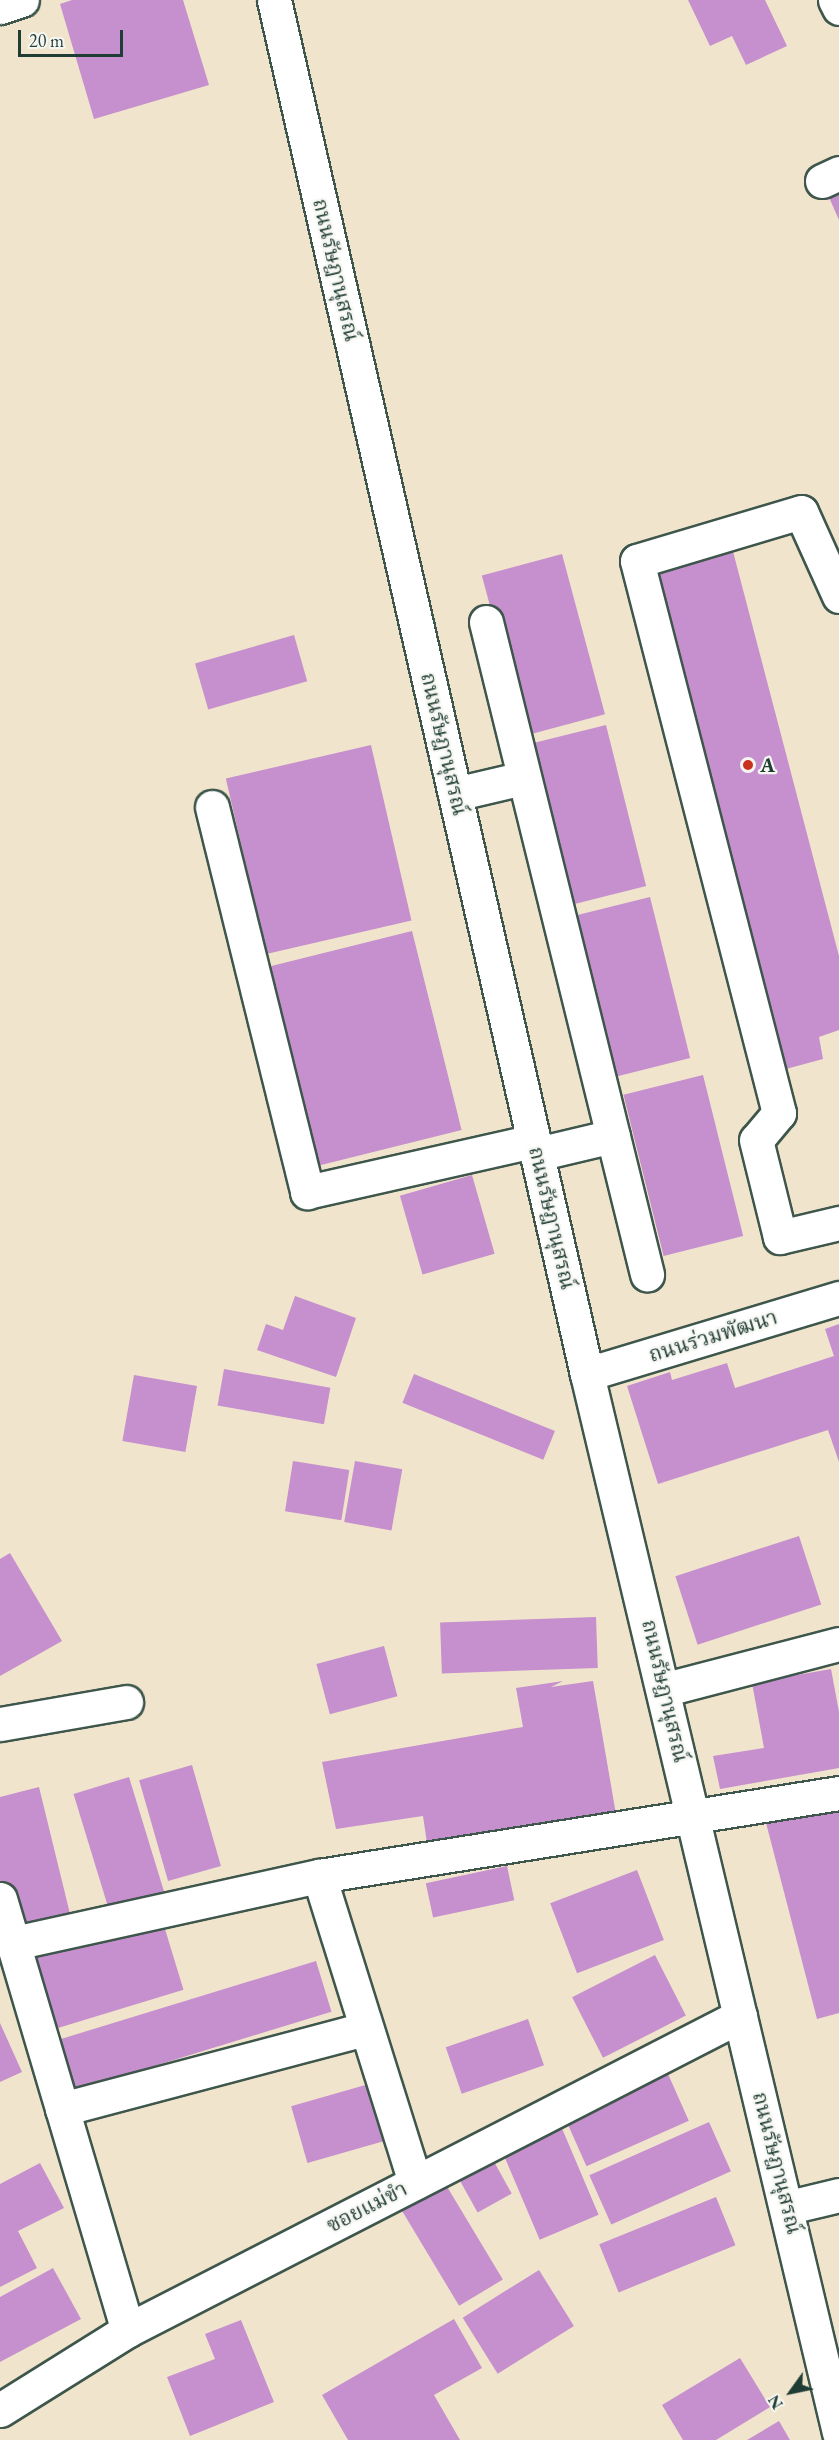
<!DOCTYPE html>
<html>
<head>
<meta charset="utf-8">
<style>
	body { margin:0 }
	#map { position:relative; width:839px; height:2440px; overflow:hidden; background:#f0e5cc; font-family:"EB Garamond","Noto Serif Thai",serif }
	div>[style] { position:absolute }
	.building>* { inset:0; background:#c68fce; transform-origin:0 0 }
	.roads { filter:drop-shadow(2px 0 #3e564b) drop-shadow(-2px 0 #3e564b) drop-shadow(0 2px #3e564b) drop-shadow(0 -2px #3e564b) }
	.minor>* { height:33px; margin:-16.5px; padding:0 16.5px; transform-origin:16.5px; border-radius:16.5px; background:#fff }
	.dots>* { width:16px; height:16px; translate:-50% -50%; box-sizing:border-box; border:3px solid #f6f6f2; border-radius:50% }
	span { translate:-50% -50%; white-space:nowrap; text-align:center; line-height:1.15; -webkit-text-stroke:4.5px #f6f6f2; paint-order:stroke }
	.street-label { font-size:21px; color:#1f3d34 }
	.poi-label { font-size:21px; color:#1f3d34; font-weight:700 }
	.left { translate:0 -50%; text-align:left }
	.north { position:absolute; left:761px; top:2362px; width:60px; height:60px; -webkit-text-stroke:4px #f6f6f2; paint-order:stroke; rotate:237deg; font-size:16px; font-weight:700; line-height:24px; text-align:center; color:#1f3d34 }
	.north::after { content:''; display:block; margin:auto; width:21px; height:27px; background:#1f3d34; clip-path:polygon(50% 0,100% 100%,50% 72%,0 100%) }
	.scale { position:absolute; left:18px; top:30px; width:105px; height:27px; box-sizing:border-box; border:3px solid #1f3d34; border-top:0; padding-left:8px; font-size:18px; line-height:21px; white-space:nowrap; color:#1f3d34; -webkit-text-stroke:4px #f6f6f2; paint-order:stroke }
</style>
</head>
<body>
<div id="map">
	<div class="building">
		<div style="clip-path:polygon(72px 0,183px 0,209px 85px,94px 119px,60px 4px)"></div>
		<div style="clip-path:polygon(688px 0,765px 0,787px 46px,746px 65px,732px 36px,710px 46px)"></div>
		<div style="clip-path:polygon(839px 179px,839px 220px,824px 186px)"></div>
		<div style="clip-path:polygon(730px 540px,839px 956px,839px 1030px,819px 1037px,823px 1059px,786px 1069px,656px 575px,691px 564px,691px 552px)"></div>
		<div style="left:562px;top:554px;width:166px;height:83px;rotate:75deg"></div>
		<div style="left:294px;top:635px;width:48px;height:103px;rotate:74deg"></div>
		<div style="left:606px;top:725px;width:166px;height:82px;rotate:76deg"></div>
		<div style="left:371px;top:745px;width:180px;height:149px;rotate:77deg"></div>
		<div style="left:650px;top:897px;width:166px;height:81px;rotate:76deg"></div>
		<div style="left:412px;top:931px;width:205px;height:149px;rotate:76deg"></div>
		<div style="left:703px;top:1075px;width:166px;height:82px;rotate:76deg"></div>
		<div style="left:472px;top:1175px;width:82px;height:75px;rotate:74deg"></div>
		<div style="clip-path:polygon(295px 1296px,356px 1318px,336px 1377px,257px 1350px,266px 1324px,283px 1330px)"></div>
		<div style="clip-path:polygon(839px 1324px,839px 1462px,828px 1430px,658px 1484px,627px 1386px,670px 1372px,672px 1380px,727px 1363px,735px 1388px,834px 1356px,825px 1329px)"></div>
		<div style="left:224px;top:1369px;width:108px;height:37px;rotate:10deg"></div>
		<div style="left:414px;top:1374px;width:152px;height:31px;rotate:22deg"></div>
		<div style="left:134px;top:1375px;width:64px;height:67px;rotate:10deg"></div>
		<div style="left:293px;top:1461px;width:57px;height:51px;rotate:9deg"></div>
		<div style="left:355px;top:1461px;width:48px;height:62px;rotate:10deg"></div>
		<div style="left:799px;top:1536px;width:72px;height:130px;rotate:72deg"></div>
		<div style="clip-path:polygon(10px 1553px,62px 1641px,0 1676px,0 1559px)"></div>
		<div style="left:596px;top:1617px;width:51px;height:156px;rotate:88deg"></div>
		<div style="left:384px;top:1646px;width:52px;height:70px;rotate:75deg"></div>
		<div style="clip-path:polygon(831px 1669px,839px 1712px,839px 1768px,720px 1789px,713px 1756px,764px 1748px,752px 1683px)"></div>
		<div style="clip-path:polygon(563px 1681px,551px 1687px,593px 1681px,617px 1820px,428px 1850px,423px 1816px,336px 1829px,322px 1762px,523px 1727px,516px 1688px)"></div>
		<div style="left:192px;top:1765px;width:105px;height:55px;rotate:74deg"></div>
		<div style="left:129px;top:1777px;width:122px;height:58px;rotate:73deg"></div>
		<div style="clip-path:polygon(39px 1787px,72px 1922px,14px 1937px,0 1880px,0 1797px)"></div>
		<div style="clip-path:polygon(839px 1800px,839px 2013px,817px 2019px,765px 1819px)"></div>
		<div style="left:507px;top:1866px;width:35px;height:83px;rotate:78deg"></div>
		<div style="left:637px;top:1870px;width:75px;height:93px;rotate:69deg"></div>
		<div style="left:161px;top:1916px;width:77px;height:145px;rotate:73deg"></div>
		<div style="left:655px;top:1955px;width:68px;height:93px;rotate:63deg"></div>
		<div style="left:316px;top:1961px;width:53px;height:276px;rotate:73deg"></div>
		<div style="left:528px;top:2019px;width:49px;height:87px;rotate:71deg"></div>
		<div style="clip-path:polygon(0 2023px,22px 2072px,0 2082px)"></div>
		<div style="left:664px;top:2065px;width:61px;height:112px;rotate:66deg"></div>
		<div style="left:369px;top:2084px;width:59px;height:81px;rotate:74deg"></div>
		<div style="left:558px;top:2119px;width:104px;height:64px;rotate:67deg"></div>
		<div style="left:709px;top:2122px;width:54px;height:131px;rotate:66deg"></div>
		<div style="left:487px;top:2149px;width:51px;height:39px;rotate:61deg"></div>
		<div style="clip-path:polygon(40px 2163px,64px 2208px,18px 2231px,37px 2268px,0 2287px,0 2184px)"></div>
		<div style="left:440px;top:2175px;width:122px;height:51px;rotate:59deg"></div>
		<div style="left:716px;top:2197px;width:52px;height:126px;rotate:68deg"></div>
		<div style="clip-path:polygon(53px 2268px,81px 2319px,0 2362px,0 2297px)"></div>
		<div style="left:539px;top:2270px;width:66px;height:90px;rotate:58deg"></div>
		<div style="clip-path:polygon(454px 2319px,482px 2368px,434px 2395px,460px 2440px,348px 2440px,322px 2395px)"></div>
		<div style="clip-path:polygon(241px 2320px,274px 2402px,190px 2436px,167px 2377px,215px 2359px,205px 2334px)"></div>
		<div style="clip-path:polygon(740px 2358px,770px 2407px,716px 2440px,683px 2440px,662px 2405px)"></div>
		<div style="clip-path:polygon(779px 2421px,790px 2440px,747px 2440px)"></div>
	</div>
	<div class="roads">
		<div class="minor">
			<div style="left:274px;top:0;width:1409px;rotate:77.17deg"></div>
			<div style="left:587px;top:1374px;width:1089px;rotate:76.61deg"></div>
			<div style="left:835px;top:0;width:9px;rotate:63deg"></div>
			<div style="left:0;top:7px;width:23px;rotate:-18deg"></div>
			<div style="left:822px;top:181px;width:19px;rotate:-25deg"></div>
			<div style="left:839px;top:596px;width:92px;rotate:-114.3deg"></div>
			<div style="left:801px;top:512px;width:171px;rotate:163.4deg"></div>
			<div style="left:637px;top:561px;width:570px;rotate:75.57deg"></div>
			<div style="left:779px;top:1113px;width:35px;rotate:130deg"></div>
			<div style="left:756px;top:1140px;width:100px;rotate:76.1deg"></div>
			<div style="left:780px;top:1237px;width:61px;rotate:-13.3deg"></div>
			<div style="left:486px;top:622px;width:672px;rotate:76.13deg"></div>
			<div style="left:455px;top:794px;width:70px;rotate:-13.2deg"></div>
			<div style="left:212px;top:807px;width:397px;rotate:76.1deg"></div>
			<div style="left:307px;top:1192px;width:233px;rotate:-12.7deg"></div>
			<div style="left:537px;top:1154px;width:78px;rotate:-13.3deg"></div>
			<div style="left:587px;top:1374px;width:263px;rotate:-16.8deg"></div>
			<div style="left:666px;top:1689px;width:179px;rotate:-14.6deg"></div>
			<div style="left:0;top:1724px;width:128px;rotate:-9.9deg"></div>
			<div style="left:319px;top:1876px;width:321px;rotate:72.6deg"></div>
			<div style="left:0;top:1899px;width:450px;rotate:73.5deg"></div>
			<div style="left:14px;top:1943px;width:312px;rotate:-12.4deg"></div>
			<div style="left:319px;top:1876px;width:527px;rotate:-9.07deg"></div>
			<div style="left:62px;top:2109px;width:312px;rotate:-14.8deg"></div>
			<div style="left:789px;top:2207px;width:51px;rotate:-13.5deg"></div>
			<div style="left:0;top:2410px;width:151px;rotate:-32deg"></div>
			<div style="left:128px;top:2330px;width:688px;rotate:-27.16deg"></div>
		</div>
	</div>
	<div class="dots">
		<div style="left:748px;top:765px;background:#c8321e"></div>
	</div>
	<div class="street-label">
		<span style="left:336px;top:270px;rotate:77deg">ถนนรัษฎานุสรณ์</span>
		<span style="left:444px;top:744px;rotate:77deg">ถนนรัษฎานุสรณ์</span>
		<span style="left:552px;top:1218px;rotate:77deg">ถนนรัษฎานุสรณ์</span>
		<span style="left:713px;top:1336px;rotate:-17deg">ถนนร่วมพัฒนา</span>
		<span style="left:665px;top:1691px;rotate:77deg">ถนนรัษฎานุสรณ์</span>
		<span style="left:777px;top:2163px;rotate:76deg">ถนนรัษฎานุสรณ์</span>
		<span style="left:367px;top:2207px;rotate:-27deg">ซอยแม่ขำ</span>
	</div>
	<div class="poi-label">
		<span class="left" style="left:760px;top:765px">A</span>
	</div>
	<div class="north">N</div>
	<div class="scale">20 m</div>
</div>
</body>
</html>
